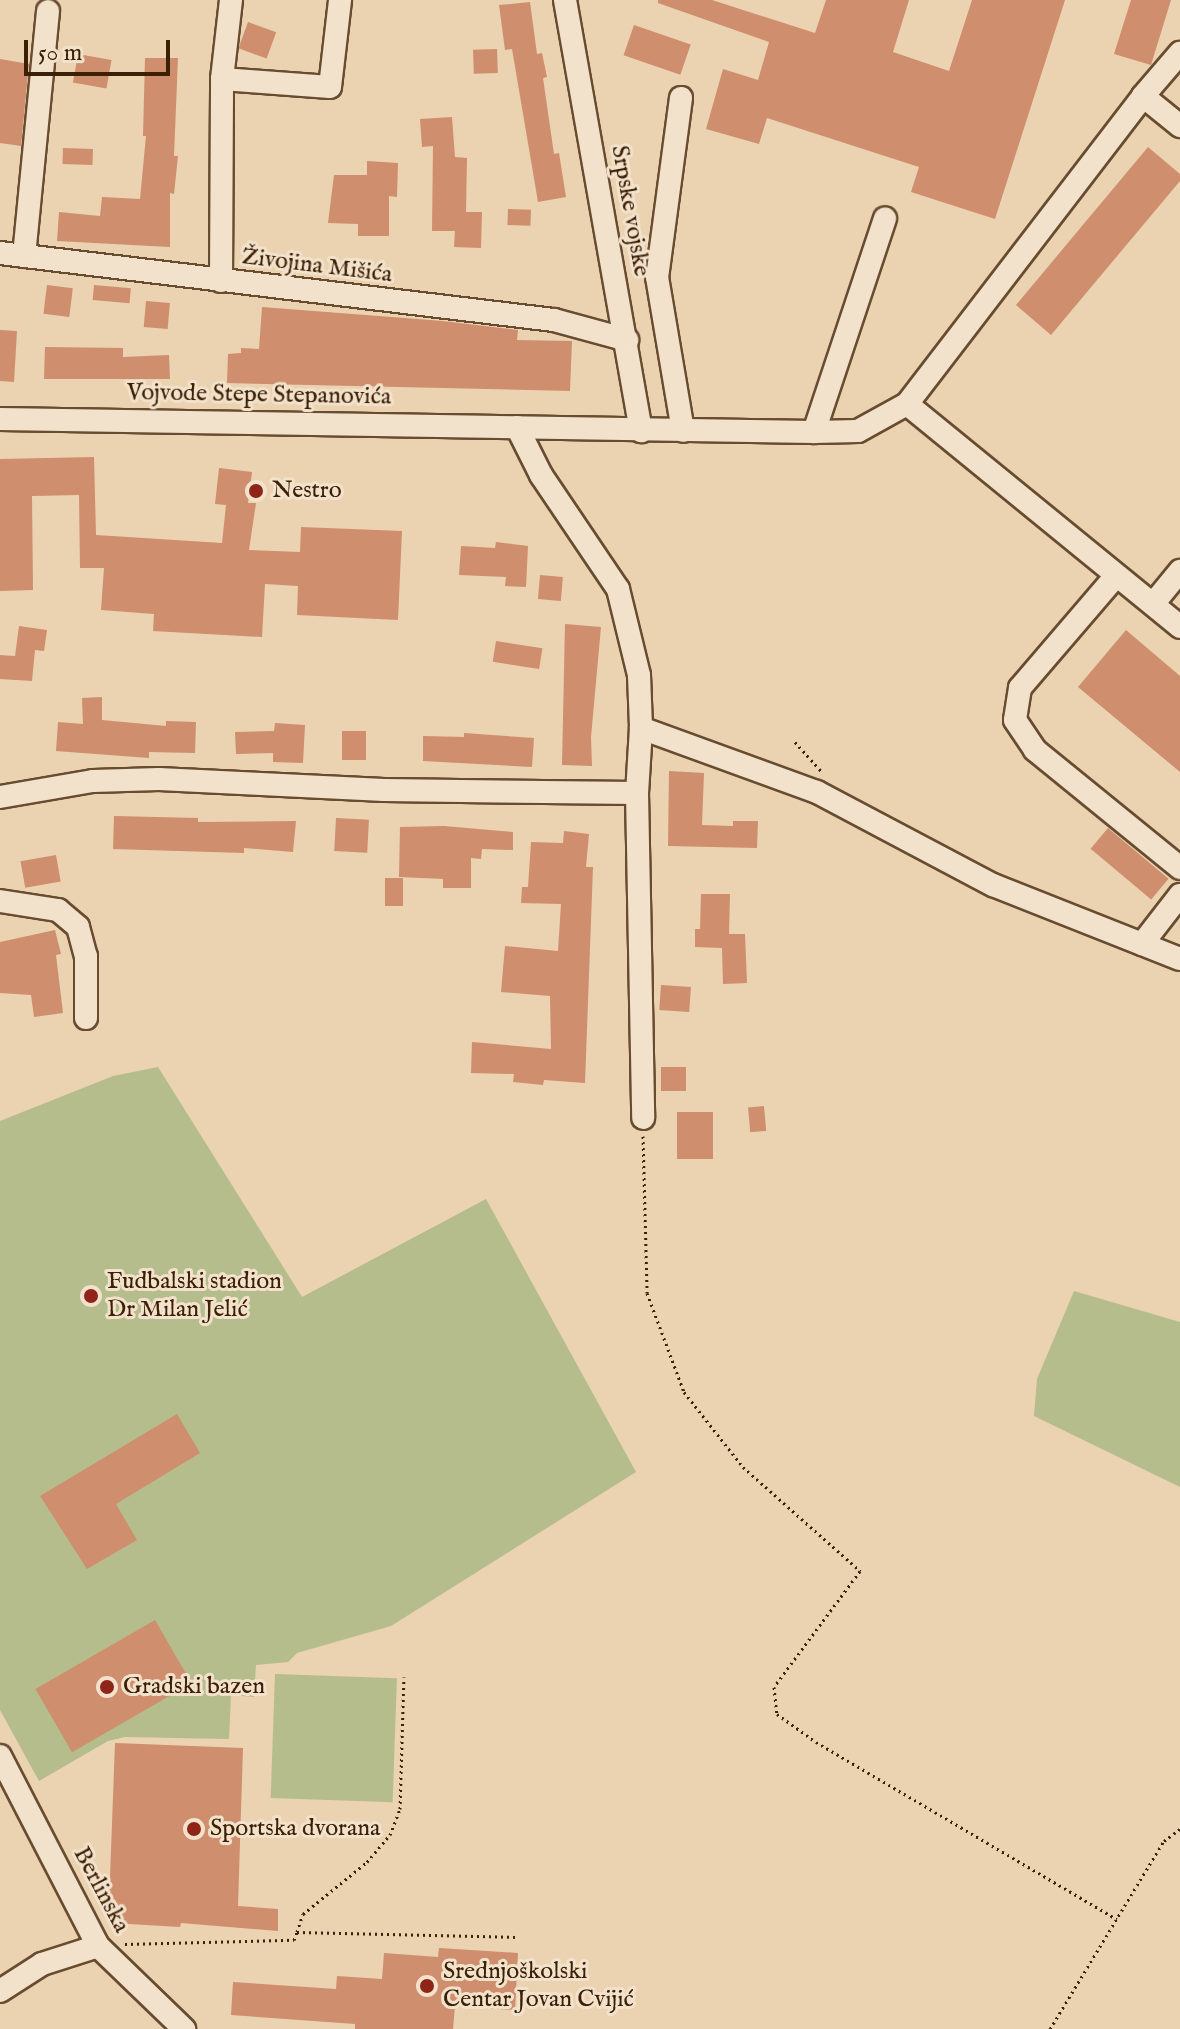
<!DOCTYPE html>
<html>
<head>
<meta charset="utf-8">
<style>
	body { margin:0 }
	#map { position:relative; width:1180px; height:2029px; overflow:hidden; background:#ebd2b0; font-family:"IM FELL English",serif }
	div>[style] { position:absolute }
	.green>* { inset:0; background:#b5bd8d; transform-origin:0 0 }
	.building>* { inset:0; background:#cf8e6d; transform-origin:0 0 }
	.path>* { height:3px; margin-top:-1.5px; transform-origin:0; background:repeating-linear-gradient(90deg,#3c2006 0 2px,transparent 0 6px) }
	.roads { filter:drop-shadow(2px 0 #684c30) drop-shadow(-2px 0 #684c30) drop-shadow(0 2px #684c30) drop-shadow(0 -2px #684c30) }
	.minor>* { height:22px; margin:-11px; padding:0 11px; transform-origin:11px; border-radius:11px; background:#f2e2cc }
	.dots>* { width:22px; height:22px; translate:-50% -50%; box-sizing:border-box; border:4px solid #f2e2cc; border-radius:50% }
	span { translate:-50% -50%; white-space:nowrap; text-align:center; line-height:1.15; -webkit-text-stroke:6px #f2e2cc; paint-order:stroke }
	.street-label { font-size:24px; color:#3c2006 }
	.poi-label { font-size:24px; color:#3c2006 }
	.left { translate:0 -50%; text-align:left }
	.scale { position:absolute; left:24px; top:40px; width:146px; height:36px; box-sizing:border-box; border:4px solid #3c2006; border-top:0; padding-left:10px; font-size:24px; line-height:28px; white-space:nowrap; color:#3c2006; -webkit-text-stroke:6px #f2e2cc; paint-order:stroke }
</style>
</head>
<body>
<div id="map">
	<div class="green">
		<div style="clip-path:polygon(158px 1067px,302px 1297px,486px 1199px,636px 1472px,391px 1626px,297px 1653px,288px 1662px,256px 1665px,254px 1697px,231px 1695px,229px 1739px,125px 1737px,108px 1741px,39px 1781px,0 1710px,0 1121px,113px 1076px)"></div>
		<div style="clip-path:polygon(1074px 1291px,1180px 1322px,1180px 1487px,1034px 1416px,1037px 1379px)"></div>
		<div style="left:275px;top:1674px;width:122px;height:124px;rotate:2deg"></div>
	</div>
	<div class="building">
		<div style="clip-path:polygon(658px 0,712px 0,815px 33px,826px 0,909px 0,893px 52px,949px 71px,972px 0,1065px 0,995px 219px,911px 192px,919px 167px,767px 118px,759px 144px,706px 129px,723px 69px,758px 80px,769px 42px,658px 3px)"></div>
		<div style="clip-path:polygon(1131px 0,1171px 0,1151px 65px,1114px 54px)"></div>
		<div style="clip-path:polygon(530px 2px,537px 54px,542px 53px,547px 77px,543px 78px,554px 154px,559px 153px,566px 197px,538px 202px,512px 49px,505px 50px,499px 5px)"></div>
		<div style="left:248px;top:22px;width:30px;height:28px;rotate:20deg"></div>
		<div style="left:634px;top:25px;width:60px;height:32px;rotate:19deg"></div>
		<div style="left:497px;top:49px;width:24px;height:24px;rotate:88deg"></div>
		<div style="left:78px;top:54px;width:34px;height:29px;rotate:10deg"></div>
		<div style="clip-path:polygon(145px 58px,178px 58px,174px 156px,178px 156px,174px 194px,170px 193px,170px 247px,57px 241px,59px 212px,100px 216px,102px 197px,140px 199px,146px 136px,143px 136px)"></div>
		<div style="clip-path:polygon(0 59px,29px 64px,21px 146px,0 143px)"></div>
		<div style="clip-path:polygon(452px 117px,455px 157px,467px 158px,466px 212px,482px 212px,481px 248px,454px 247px,455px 231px,432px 231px,433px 146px,422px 147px,420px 119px)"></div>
		<div style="clip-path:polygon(1148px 147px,1180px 174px,1180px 181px,1051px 335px,1016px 305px)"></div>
		<div style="left:63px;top:148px;width:30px;height:16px;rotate:2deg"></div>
		<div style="clip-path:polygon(367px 161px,398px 163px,397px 197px,389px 196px,389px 236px,358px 236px,358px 224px,328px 223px,334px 175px,367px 175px)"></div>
		<div style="left:508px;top:209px;width:23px;height:16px;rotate:2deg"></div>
		<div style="left:47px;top:285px;width:26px;height:29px;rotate:7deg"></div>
		<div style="left:94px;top:285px;width:37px;height:15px;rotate:5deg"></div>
		<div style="left:146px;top:301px;width:24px;height:26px;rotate:5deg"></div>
		<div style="clip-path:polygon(262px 307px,443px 321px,518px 330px,517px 340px,572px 341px,570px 391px,227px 383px,228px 354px,241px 353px,241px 348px,259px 349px)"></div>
		<div style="clip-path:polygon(0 330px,17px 331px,14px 382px,0 381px)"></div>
		<div style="clip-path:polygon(45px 347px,123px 348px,123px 357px,169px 355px,170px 379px,44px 379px)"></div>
		<div style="clip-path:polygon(94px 457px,96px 535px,222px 543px,226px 505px,215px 504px,219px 468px,252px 472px,248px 503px,256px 503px,249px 550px,300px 552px,301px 527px,402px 531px,398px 620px,297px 615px,298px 586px,265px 584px,262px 637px,153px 631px,154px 614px,101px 610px,104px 568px,80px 568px,79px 495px,32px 496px,33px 590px,0 591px,0 459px)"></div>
		<div style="clip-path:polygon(496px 542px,528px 546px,526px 587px,505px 586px,506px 577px,459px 575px,461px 546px,495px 548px)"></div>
		<div style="left:540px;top:575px;width:23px;height:24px;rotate:5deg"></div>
		<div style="clip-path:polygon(565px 624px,601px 627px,591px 737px,592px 766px,562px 765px)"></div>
		<div style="clip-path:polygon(19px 626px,47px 630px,44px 651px,35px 650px,32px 681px,0 679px,0 655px,15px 656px)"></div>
		<div style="clip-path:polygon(1126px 630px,1180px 676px,1180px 772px,1078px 687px)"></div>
		<div style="left:496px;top:641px;width:47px;height:21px;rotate:9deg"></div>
		<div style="clip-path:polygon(102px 697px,102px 720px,166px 726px,166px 721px,196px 722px,195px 753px,149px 752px,149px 758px,56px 751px,58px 722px,83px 724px,82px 698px)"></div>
		<div style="clip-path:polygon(275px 723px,305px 725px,303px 763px,273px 762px,273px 753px,236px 754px,235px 732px,274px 731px)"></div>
		<div style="left:342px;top:731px;width:24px;height:29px"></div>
		<div style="clip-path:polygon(464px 733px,534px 738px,532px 767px,423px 761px,423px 736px,464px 737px)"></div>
		<div style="clip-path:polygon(669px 771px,704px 773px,702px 825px,733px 826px,733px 821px,758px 821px,757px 848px,668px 846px)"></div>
		<div style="clip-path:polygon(114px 816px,198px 818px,198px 822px,296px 821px,293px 852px,244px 848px,244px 853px,113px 849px)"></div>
		<div style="left:336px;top:818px;width:33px;height:33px;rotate:3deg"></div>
		<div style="clip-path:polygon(444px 826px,513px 832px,513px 850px,482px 849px,481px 859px,471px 858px,471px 888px,443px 888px,443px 879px,399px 877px,400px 827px)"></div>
		<div style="left:1108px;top:828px;width:79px;height:27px;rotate:40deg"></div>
		<div style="clip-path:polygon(564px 831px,589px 834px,586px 867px,593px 867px,585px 1083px,544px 1080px,543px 1085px,513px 1082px,514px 1074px,471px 1073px,472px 1042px,551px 1049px,550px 996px,501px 992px,505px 946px,558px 951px,561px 904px,521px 903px,522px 887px,528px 887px,531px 842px,563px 843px)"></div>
		<div style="left:56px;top:855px;width:27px;height:36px;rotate:80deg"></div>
		<div style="left:385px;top:878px;width:18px;height:28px"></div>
		<div style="clip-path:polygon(701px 894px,730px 894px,729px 934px,745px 934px,747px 983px,723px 984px,722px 948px,695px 947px,695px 929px,700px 929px)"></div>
		<div style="clip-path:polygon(55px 930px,61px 954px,56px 955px,63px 1013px,34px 1017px,31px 995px,0 993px,0 942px)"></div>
		<div style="left:661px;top:985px;width:30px;height:25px;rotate:4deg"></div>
		<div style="left:661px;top:1067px;width:25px;height:24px"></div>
		<div style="left:764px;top:1106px;width:25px;height:16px;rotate:85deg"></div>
		<div style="left:677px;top:1112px;width:36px;height:47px"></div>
		<div style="clip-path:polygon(177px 1414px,200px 1453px,116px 1504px,137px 1540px,87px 1569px,40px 1496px)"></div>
		<div style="left:155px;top:1620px;width:73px;height:138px;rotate:60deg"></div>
		<div style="clip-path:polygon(115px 1743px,243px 1748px,238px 1906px,278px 1909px,278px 1931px,181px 1923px,180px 1927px,112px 1923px,113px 1904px,109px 1904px)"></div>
		<div style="clip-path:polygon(439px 1948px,518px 1953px,515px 2010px,455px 2006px,453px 2029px,355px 2029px,355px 2024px,231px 2015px,233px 1982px,336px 1989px,337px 1976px,382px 1979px,384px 1953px,438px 1957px)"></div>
	</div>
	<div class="path">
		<div style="left:795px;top:742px;width:40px;rotate:48deg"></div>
		<div style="left:643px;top:1136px;width:157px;rotate:88.5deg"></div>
		<div style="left:647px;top:1293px;width:106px;rotate:69.5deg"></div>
		<div style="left:684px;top:1392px;width:95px;rotate:51.8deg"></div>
		<div style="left:743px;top:1467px;width:157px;rotate:41.6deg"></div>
		<div style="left:860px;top:1571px;width:144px;rotate:126.6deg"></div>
		<div style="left:774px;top:1687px;width:27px;rotate:84deg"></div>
		<div style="left:777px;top:1714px;width:48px;rotate:35.7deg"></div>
		<div style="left:816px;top:1742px;width:349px;rotate:30.5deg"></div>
		<div style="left:297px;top:1932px;width:19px;rotate:-72deg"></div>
		<div style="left:303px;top:1914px;width:82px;rotate:-39.1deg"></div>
		<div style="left:367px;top:1862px;width:35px;rotate:-50deg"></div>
		<div style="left:390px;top:1835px;width:28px;rotate:-69deg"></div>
		<div style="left:400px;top:1809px;width:132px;rotate:-88.3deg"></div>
		<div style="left:125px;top:1944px;width:169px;rotate:-1.4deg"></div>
		<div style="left:294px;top:1940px;width:9px;rotate:-69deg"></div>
		<div style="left:297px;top:1932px;width:218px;rotate:1.3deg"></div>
		<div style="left:1050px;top:2029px;width:220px;rotate:-58.8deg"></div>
		<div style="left:1164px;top:1841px;width:20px;rotate:-37deg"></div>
	</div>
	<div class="roads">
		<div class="minor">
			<div style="left:565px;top:0;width:438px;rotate:80deg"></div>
			<div style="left:222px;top:79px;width:108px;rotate:4.2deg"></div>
			<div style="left:330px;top:87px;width:88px;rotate:-83.4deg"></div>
			<div style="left:1143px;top:96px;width:48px;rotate:39deg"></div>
			<div style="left:681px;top:98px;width:181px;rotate:97.6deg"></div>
			<div style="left:657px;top:277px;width:156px;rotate:80.4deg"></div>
			<div style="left:0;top:253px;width:558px;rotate:6.9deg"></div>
			<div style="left:554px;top:320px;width:76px;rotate:15.3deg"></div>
			<div style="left:24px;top:256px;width:246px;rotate:-84.4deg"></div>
			<div style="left:221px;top:281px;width:202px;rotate:-89.7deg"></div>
			<div style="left:222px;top:79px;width:80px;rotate:-83.5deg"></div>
			<div style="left:907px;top:404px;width:388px;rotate:-52.5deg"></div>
			<div style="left:1143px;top:96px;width:57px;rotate:-49.3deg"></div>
			<div style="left:0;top:419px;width:814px;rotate:0.91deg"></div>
			<div style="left:814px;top:432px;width:44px;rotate:-1.3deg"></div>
			<div style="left:858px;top:431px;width:56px;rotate:-28.9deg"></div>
			<div style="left:907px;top:404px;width:353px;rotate:39.2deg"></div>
			<div style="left:517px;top:427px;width:54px;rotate:63.4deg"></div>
			<div style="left:541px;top:475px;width:138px;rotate:56deg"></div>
			<div style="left:618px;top:589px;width:89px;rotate:76.3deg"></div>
			<div style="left:639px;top:675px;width:53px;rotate:87.8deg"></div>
			<div style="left:641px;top:728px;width:65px;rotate:93.5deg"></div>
			<div style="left:637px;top:793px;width:325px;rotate:88.9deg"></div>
			<div style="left:814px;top:432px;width:225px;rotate:-71.6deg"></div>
			<div style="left:1115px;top:577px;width:146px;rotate:130.6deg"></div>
			<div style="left:1020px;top:688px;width:32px;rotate:99deg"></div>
			<div style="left:1015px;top:720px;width:36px;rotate:56deg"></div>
			<div style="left:1035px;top:750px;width:187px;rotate:39.1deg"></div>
			<div style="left:1153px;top:604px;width:43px;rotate:-50.7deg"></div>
			<div style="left:641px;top:728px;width:187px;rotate:20deg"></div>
			<div style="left:817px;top:792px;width:199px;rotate:27.9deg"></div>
			<div style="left:993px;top:885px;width:201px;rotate:21.6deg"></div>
			<div style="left:0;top:797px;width:94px;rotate:-9.8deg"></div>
			<div style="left:93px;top:781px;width:66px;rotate:-1.7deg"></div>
			<div style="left:159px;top:779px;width:225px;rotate:2.8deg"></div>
			<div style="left:384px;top:790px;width:253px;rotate:0.7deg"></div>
			<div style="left:0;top:901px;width:59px;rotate:8.8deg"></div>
			<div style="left:58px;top:910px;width:26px;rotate:40deg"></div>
			<div style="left:78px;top:927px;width:30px;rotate:75deg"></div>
			<div style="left:86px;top:956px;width:62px;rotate:90deg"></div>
			<div style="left:1142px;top:944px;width:62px;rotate:-52.2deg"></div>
			<div style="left:0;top:1756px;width:214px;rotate:62.7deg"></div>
			<div style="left:98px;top:1946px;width:120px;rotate:44deg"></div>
			<div style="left:0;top:1991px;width:50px;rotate:-32.7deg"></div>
			<div style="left:42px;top:1964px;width:59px;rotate:-17.8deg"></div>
		</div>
	</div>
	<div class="dots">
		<div style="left:256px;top:491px;background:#8f2418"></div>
		<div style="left:91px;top:1296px;background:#8f2418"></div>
		<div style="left:107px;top:1687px;background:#8f2418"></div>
		<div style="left:194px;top:1829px;background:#8f2418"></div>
		<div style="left:427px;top:1986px;background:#8f2418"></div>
	</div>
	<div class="street-label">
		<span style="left:630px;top:211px;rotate:80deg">Srpske vojske</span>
		<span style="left:317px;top:266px;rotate:7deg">Živojina Mišića</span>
		<span style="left:259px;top:395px;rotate:1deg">Vojvode Stepe Stepanovića</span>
		<span style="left:101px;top:1890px;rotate:62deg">Berlinska</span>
	</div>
	<div class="poi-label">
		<span class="left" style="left:272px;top:491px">Nestro</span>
		<span class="left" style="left:107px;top:1296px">Fudbalski stadion<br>Dr Milan Jelić</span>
		<span class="left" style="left:123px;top:1687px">Gradski bazen</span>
		<span class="left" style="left:210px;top:1829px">Sportska dvorana</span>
		<span class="left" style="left:443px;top:1986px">Srednjoškolski<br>Centar Jovan Cvijić</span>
	</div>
	<div class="scale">50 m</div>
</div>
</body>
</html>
